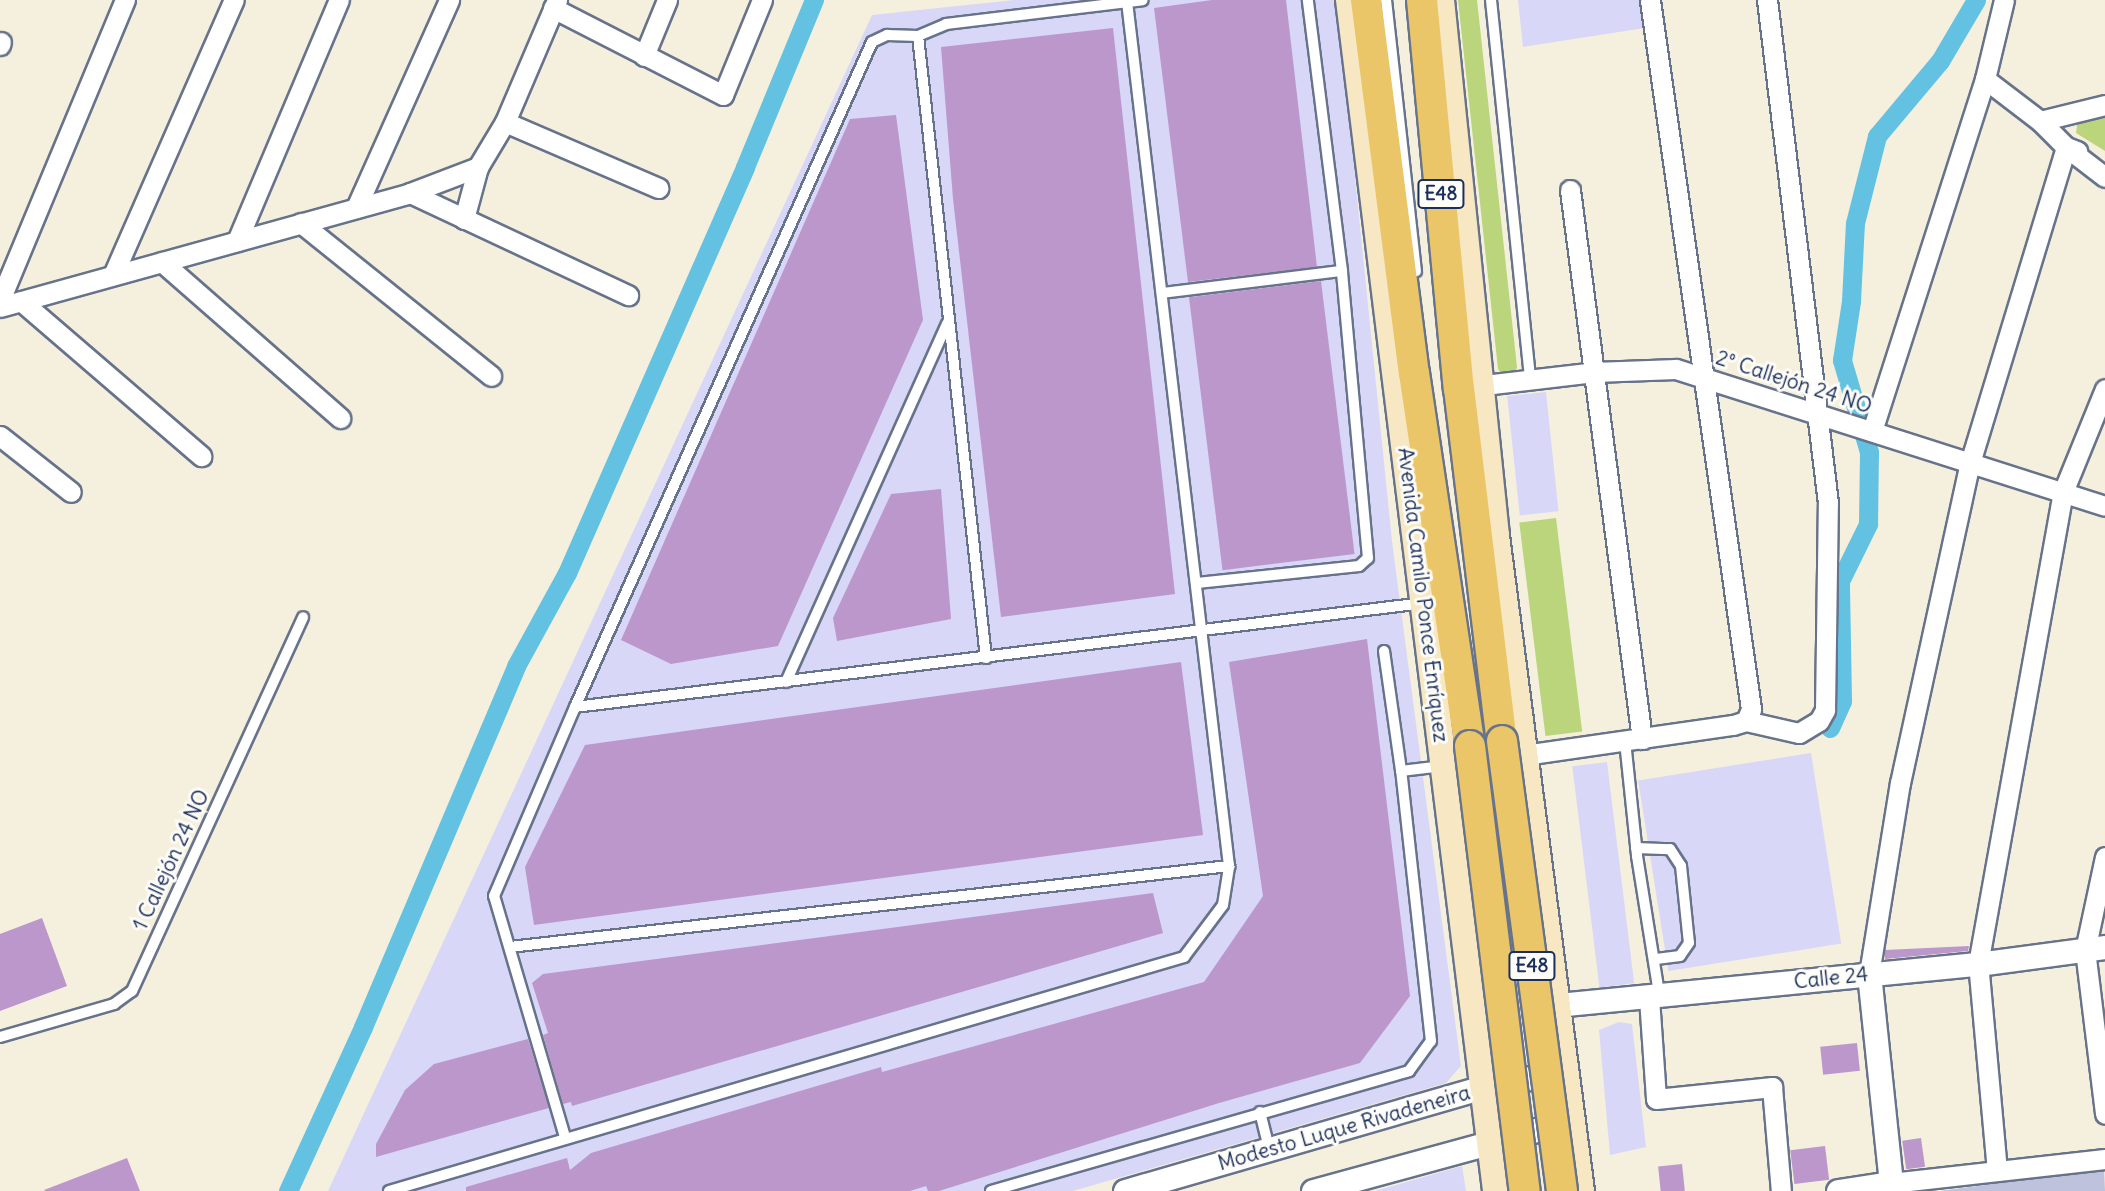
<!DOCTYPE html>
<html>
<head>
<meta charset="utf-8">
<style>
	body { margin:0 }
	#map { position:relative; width:2105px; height:1191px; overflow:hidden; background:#f5f0de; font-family:Delius,sans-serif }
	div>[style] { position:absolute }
	.built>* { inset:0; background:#d8d7f8; transform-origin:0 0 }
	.industrial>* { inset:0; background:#bfc2dd }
	.green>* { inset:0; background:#bad57b; transform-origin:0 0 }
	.canal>* { height:19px; margin:-9.5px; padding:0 9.5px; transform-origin:9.5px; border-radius:9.5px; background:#63c2e2 }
	.building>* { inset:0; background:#bc97cc; transform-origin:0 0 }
	.roads { filter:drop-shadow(2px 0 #67738b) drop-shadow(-2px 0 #67738b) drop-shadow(0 2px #67738b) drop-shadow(0 -2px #67738b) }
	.service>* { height:10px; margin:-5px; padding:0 5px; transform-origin:5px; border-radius:5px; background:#fff }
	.minor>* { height:19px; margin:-9.5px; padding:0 9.5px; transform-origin:9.5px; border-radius:9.5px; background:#fff }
	.tertiary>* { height:23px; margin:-11.5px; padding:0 11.5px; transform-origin:11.5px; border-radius:11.5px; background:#fff }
	.secondary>* { height:26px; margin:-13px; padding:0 13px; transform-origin:13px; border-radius:13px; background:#f7e8c3 }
	.primary>* { height:30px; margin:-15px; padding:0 15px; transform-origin:15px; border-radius:15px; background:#ebc669 }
	.bridges { filter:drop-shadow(2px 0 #67738b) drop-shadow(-2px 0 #67738b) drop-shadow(0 2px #67738b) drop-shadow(0 -2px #67738b) }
	.primary-bridge>* { height:30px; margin:-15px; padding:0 15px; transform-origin:15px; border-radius:15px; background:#ebc669 }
	span { translate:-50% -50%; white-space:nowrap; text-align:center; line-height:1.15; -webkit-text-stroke:6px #fdfcf7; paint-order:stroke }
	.shield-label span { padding:2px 5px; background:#fdfcf7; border:2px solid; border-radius:5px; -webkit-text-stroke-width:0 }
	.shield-label { font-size:19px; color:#1b2f5e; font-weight:700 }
	.street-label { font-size:21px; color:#1b2f5e }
</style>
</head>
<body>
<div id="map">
	<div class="built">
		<div style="clip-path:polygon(1014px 0,1337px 0,1392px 541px,1461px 1066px,1446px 1083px,1073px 1191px,328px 1191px,872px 15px)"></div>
		<div style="clip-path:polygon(1518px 0,1647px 0,1651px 27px,1523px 47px)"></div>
		<div style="left:1546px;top:392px;width:120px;height:39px;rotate:84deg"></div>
		<div style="left:1811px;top:753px;width:193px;height:175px;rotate:81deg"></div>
		<div style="left:1607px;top:762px;width:223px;height:35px;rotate:83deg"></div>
		<div style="clip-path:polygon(1619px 1022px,1632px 1024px,1646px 1147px,1610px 1155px,1599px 1030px)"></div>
		<div style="clip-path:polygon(1462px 1166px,1466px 1191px,1375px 1191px)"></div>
	</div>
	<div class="industrial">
		<div style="clip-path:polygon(2104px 1169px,2105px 1191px,1940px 1191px)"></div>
	</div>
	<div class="green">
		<div style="clip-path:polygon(1458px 0,1477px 0,1517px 367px,1515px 374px,1503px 376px,1498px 369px)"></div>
		<div style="clip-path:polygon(2105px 118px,2105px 151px,2076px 133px,2078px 119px)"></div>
		<div style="left:1556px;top:518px;width:215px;height:37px;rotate:83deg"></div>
	</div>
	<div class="canal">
		<div style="left:1830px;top:728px;width:30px;rotate:-66deg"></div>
		<div style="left:1842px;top:701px;width:120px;rotate:-91deg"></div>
		<div style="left:1840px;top:581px;width:64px;rotate:-63.8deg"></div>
		<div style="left:1868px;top:524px;width:72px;rotate:-89.2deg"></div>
		<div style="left:1869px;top:452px;width:96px;rotate:-106.4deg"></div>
		<div style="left:1842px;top:360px;width:60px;rotate:-81.3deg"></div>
		<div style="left:1851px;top:301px;width:78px;rotate:-87.1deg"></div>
		<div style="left:1855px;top:223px;width:90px;rotate:-75.8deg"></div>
		<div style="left:1877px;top:136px;width:98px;rotate:-50deg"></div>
		<div style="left:1940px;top:61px;width:71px;rotate:-59.5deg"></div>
		<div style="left:288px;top:1191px;width:180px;rotate:-65.4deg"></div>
		<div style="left:363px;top:1027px;width:392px;rotate:-67deg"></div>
		<div style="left:516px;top:666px;width:106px;rotate:-61.3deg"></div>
		<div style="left:567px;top:573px;width:443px;rotate:-66.3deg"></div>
		<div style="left:745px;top:167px;width:181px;rotate:-67.6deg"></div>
	</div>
	<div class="building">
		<div style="clip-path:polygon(1212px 0,1286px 0,1317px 267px,1188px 282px,1154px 8px)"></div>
		<div style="clip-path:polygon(1113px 28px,1175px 594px,1001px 617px,953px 199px,941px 47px)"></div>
		<div style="clip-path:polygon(896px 115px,923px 320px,778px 646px,671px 664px,621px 640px,850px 119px)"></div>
		<div style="left:1321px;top:281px;width:275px;height:133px;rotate:83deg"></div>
		<div style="clip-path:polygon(941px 489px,951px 619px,837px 641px,833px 618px,891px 494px)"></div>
		<div style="clip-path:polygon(1367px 639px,1410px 996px,1360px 1063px,1219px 1103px,939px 1191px,928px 1191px,926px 1186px,910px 1191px,466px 1191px,466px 1187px,567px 1158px,570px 1170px,591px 1153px,881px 1067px,882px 1072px,1204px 982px,1263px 896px,1229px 662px)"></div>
		<div style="clip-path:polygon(1181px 662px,1203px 835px,534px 925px,525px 867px,585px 745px)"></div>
		<div style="clip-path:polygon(1153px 893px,1163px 933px,572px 1106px,571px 1102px,563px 1104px,543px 1035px,548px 1033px,532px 983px,543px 974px)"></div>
		<div style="clip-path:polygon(42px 918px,67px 986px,0 1011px,0 934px)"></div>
		<div style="clip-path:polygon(1969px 946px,1968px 951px,1885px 959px,1885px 950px)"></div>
		<div style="clip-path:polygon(528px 1039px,549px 1108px,376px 1157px,376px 1144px,405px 1090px,434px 1064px)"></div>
		<div style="left:1857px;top:1043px;width:28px;height:37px;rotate:84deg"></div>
		<div style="left:1921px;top:1138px;width:29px;height:19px;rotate:82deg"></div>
		<div style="left:1825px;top:1146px;width:34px;height:35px;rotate:83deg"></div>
		<div style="clip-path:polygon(127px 1158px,140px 1191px,45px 1191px,44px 1190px)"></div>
		<div style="left:1682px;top:1164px;width:27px;height:24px;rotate:84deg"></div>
	</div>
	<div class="roads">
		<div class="service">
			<div style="left:1386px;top:0;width:273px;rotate:83.7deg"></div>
			<div style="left:1491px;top:0;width:382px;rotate:84.1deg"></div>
			<div style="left:918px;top:36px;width:626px;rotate:83.76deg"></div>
			<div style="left:1162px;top:293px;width:181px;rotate:-7deg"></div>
			<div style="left:1197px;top:583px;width:163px;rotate:-6deg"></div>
			<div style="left:1359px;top:566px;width:12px;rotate:-42deg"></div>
			<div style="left:1368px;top:558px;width:288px;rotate:-95.2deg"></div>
			<div style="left:1342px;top:271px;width:273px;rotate:-97.2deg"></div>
			<div style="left:1384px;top:651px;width:121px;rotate:81.9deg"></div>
			<div style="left:1401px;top:771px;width:42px;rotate:-6.8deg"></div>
			<div style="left:786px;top:682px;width:393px;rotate:-65.8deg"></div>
			<div style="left:575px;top:707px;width:854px;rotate:-6.99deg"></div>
			<div style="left:1625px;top:741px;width:116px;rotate:84deg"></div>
			<div style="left:1637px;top:856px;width:140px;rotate:80.9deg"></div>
			<div style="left:1636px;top:848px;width:34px;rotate:2deg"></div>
			<div style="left:1670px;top:849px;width:20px;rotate:57deg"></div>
			<div style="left:1681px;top:866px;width:77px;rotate:84.1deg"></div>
			<div style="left:1689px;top:943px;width:16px;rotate:125deg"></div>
			<div style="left:1680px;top:956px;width:26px;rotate:173deg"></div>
			<div style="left:510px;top:947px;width:724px;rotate:-6.43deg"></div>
			<div style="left:0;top:1037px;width:119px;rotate:-16.1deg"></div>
			<div style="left:114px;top:1004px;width:22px;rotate:-36deg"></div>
			<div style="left:132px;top:991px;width:411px;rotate:-65.4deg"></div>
			<div style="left:1260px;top:1112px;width:38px;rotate:76deg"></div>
			<div style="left:565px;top:1137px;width:251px;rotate:-106.4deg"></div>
			<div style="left:494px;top:896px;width:206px;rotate:-66.8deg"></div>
			<div style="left:575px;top:707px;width:728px;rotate:-65.93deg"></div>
			<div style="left:872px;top:42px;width:17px;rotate:-25deg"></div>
			<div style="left:887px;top:35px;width:31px;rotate:2deg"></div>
			<div style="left:918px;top:36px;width:30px;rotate:-23deg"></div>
			<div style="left:946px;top:24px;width:198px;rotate:-6.9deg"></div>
			<div style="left:389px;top:1191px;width:829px;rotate:-16.4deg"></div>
			<div style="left:1184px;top:957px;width:65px;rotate:-53.1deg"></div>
			<div style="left:1223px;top:905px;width:39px;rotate:-81deg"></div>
			<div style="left:1229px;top:866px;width:870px;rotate:-96.73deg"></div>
			<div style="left:991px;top:1191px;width:435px;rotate:-16deg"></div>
			<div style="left:1409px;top:1071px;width:37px;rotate:-54deg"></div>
			<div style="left:1431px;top:1041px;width:272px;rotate:-96.3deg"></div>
		</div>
		<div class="minor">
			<div style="left:553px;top:8px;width:191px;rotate:27.1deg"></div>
			<div style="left:723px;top:95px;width:103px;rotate:-67.7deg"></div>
			<div style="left:0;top:45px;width:3px;rotate:-72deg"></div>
			<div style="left:644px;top:56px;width:61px;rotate:-67.7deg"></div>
			<div style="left:1985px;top:79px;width:69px;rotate:37.4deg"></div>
			<div style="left:2040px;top:121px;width:37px;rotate:45deg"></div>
			<div style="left:2066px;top:147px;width:12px;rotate:20deg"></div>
			<div style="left:2040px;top:121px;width:67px;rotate:-13.8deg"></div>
			<div style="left:505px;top:122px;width:167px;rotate:23.3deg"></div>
			<div style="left:1570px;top:190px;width:554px;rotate:82.53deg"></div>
			<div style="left:410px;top:193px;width:241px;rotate:25.1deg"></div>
			<div style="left:356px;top:208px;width:228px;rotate:-65.9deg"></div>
			<div style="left:464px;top:219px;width:54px;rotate:-74.9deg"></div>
			<div style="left:478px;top:167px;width:52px;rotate:-59deg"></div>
			<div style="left:505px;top:122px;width:133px;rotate:-66.9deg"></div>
			<div style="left:301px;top:223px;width:244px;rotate:38.8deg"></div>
			<div style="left:237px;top:241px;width:262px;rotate:-67.1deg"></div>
			<div style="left:162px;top:262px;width:237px;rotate:41.2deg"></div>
			<div style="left:113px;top:275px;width:300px;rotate:-66.3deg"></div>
			<div style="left:0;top:300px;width:325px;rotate:-67.4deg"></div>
			<div style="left:21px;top:301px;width:238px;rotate:40.7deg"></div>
			<div style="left:0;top:307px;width:426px;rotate:-15.5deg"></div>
			<div style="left:410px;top:193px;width:73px;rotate:-20.9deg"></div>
			<div style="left:1467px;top:387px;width:128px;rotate:-6.7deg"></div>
			<div style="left:1594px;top:372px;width:82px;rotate:-2.1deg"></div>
			<div style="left:1676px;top:369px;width:450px;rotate:17.7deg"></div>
			<div style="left:1872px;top:431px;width:370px;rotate:-72.2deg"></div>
			<div style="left:1985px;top:79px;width:81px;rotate:-76.5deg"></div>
			<div style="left:0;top:436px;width:90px;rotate:38.3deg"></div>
			<div style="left:1746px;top:721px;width:54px;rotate:12.8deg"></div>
			<div style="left:1799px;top:733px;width:23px;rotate:-31deg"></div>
			<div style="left:1819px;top:721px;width:13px;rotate:-61deg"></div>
			<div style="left:1825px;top:710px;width:207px;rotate:-89.2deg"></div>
			<div style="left:1828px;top:503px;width:507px;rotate:-96.91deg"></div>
			<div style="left:1524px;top:755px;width:211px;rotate:-8.2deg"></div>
			<div style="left:1733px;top:725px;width:14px;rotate:-17deg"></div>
			<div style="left:1746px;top:721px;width:13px;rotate:-67deg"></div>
			<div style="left:1751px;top:709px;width:716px;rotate:-98.11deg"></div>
			<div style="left:2105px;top:857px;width:95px;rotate:102.1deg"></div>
			<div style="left:2085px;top:950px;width:165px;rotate:83deg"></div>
			<div style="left:1869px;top:974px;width:193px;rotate:-80.8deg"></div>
			<div style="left:1900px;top:783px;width:328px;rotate:-77.7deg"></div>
			<div style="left:1970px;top:463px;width:330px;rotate:-73.1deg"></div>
			<div style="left:2066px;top:147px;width:49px;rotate:37.6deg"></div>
			<div style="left:1649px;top:998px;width:101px;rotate:86deg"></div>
			<div style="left:1656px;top:1099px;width:117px;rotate:-5.9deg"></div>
			<div style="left:1772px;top:1087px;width:104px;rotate:85.1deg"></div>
			<div style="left:1997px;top:1171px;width:208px;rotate:-95.2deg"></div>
			<div style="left:1978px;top:964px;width:480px;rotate:-79.8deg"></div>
			<div style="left:2063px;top:492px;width:111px;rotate:-67.8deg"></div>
			<div style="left:1891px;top:1183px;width:215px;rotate:-6.4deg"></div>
		</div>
		<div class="tertiary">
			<div style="left:1557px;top:1005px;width:423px;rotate:-5.6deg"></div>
			<div style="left:1978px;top:964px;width:128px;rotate:-7.6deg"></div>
			<div style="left:1125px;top:1191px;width:373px;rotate:-16.2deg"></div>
			<div style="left:1483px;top:1087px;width:80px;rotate:-10.8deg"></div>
			<div style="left:1313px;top:1191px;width:265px;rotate:-15.3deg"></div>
			<div style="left:1838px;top:1191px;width:54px;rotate:-8.6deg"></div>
			<div style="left:1891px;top:1183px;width:210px;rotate:-96deg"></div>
		</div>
		<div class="secondary">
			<div style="left:1349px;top:0;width:1200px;rotate:82.96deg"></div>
			<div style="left:1441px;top:0;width:539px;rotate:84.14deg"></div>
			<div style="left:1496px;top:536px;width:660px;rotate:82.61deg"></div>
		</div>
		<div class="primary">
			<div style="left:1366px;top:0;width:376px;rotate:82.7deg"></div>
			<div style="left:1414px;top:373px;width:377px;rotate:81.5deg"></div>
			<div style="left:1422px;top:0;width:390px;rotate:84.6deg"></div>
			<div style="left:1459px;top:388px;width:356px;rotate:83.1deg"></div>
		</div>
	</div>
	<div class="bridges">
		<div class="primary-bridge">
			<div style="left:1502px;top:741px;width:454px;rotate:82.4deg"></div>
			<div style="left:1470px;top:746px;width:448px;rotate:83deg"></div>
		</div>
	</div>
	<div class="shield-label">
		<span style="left:1441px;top:194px">E48</span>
		<span style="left:1532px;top:966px">E48</span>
	</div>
	<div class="street-label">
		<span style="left:1794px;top:382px;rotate:18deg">2° Callejón 24 NO</span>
		<span style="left:1423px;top:595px;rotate:83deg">Avenida Camilo Ponce Enríquez</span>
		<span style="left:171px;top:860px;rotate:-65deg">1 Callejón 24 NO</span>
		<span style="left:1831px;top:978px;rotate:-6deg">Calle 24</span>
		<span style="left:1344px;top:1128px;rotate:-16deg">Modesto Luque Rivadeneira</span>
	</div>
</div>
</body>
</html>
